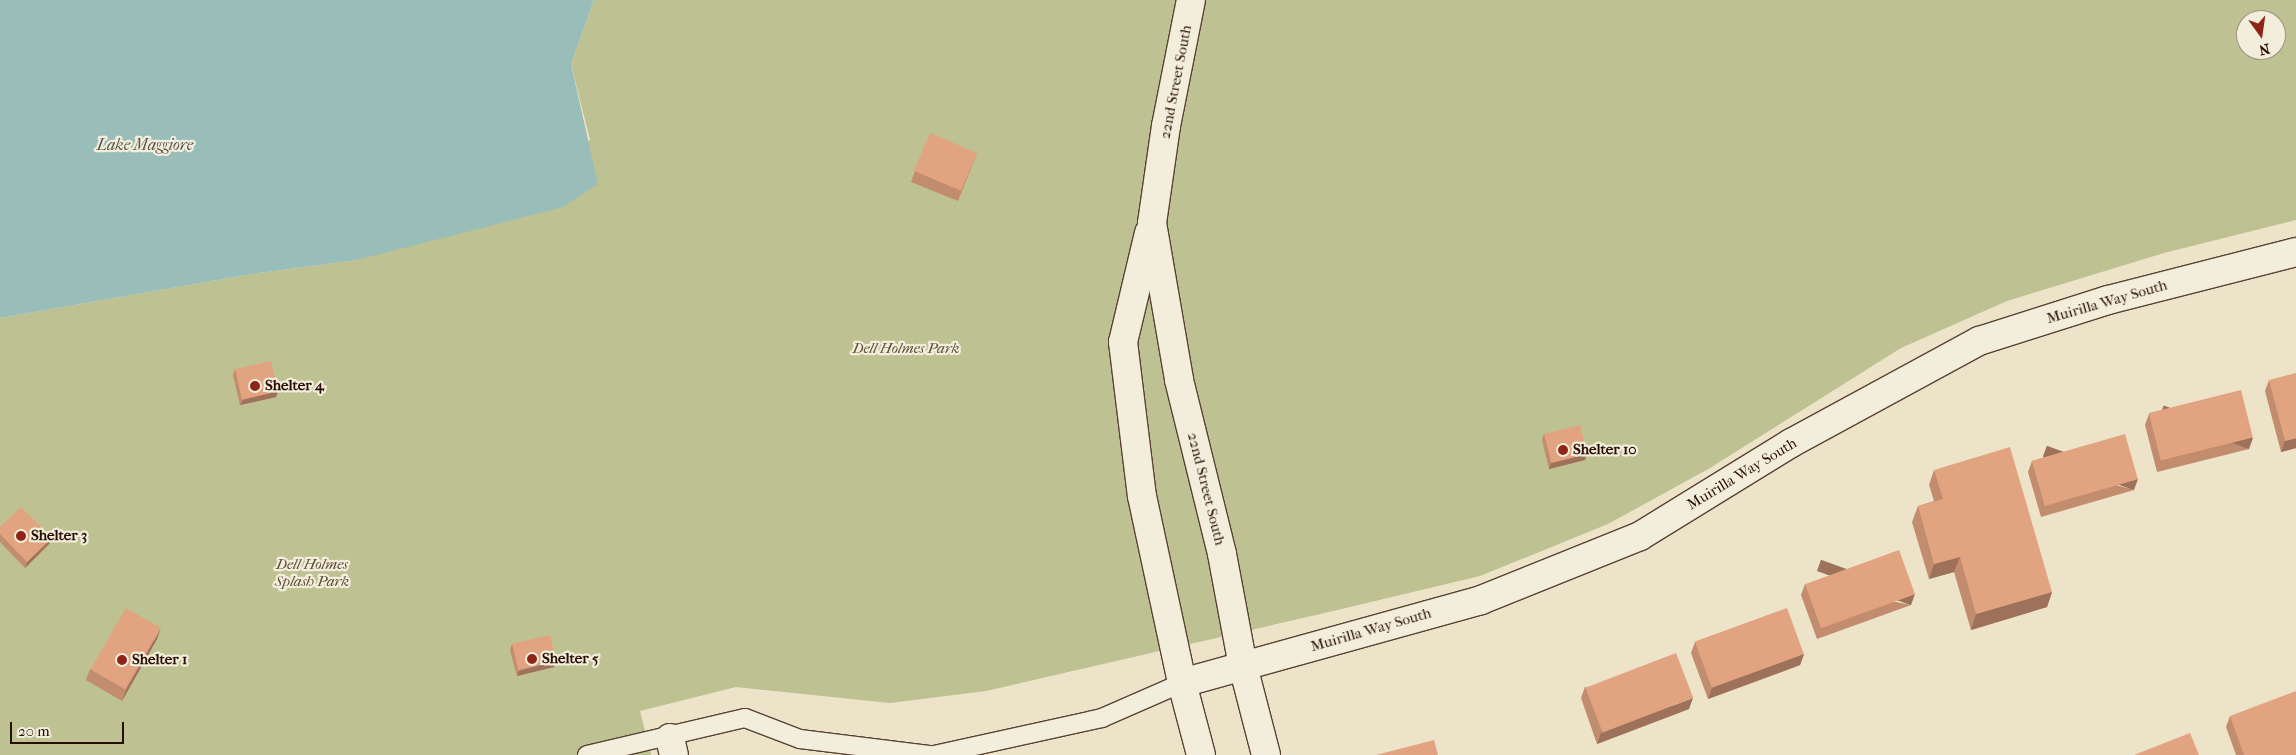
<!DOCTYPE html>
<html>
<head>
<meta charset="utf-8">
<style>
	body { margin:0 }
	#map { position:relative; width:2296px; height:755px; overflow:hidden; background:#ece3c9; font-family:"IM FELL French Canon",serif }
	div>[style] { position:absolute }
	.green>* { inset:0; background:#bec191 }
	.water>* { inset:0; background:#99beb9 }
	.roads { filter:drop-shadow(1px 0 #594233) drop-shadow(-1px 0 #594233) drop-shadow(0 1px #594233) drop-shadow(0 -1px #594233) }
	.lane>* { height:18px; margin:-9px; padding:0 9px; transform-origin:9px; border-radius:9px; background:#f3eddc }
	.street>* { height:28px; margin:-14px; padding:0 14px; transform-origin:14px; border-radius:14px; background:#f3eddc }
	.secondary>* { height:28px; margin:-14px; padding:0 14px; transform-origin:14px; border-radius:14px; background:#f3eddc }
	.wall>* { inset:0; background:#c28c6e }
	.shaded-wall>* { inset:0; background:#9e725a; transform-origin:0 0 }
	.building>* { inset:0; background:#e2a380; transform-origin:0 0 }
	.dots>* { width:14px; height:14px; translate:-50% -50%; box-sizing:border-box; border:2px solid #f3eddc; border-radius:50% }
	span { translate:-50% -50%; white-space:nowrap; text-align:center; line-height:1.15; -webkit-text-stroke:4.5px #f3eddc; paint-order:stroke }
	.street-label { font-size:15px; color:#280d01 }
	.park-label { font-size:15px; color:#5c4c33; font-style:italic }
	.poi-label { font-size:15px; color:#280d01; font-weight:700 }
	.left { translate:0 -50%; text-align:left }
	.water-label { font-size:16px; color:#55544b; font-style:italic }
	.north { position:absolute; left:2236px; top:10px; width:50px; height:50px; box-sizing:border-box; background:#f3eddc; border:1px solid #a29384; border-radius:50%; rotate:166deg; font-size:14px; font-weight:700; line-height:20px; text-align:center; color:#280d01 }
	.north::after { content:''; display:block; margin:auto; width:18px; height:22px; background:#8f2418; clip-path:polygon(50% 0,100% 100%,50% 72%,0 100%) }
	.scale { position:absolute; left:10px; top:722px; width:114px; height:22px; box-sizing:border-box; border:2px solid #280d01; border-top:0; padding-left:6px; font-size:15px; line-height:18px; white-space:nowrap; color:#280d01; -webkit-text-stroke:4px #f3eddc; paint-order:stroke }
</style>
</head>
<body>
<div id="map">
	<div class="green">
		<div style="clip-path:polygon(evenodd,594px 0,2296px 0,2296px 220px,2164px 253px,2007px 301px,1901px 348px,1710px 468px,1608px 524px,1480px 576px,1329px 612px,986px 691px,890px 703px,736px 687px,640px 711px,651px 755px,0 755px,0 318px,252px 274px,357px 260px,590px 140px,571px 64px,594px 0,2246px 20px,2276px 20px,2276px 50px,2246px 50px,2246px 20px)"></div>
	</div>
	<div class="water">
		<div style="clip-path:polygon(0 0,594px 0,571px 64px,598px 184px,563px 207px,357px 260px,252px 274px,0 318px)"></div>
	</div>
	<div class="roads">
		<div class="lane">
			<div style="left:587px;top:755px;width:162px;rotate:-13.2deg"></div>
			<div style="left:745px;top:718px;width:59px;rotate:20.9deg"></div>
			<div style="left:800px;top:739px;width:132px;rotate:7deg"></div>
			<div style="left:934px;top:755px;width:172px;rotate:-12.4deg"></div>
			<div style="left:1102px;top:718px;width:87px;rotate:-23.6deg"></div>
		</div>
		<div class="street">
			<div style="left:1152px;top:223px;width:98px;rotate:-81.8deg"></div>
			<div style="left:1166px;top:126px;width:128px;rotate:-78.8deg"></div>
			<div style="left:1182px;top:683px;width:310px;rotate:-15.5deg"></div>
			<div style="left:1481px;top:600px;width:171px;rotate:-21.9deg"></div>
			<div style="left:1640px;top:536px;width:177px;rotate:-31.6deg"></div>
			<div style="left:1791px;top:443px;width:214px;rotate:-28.5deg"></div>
			<div style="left:1979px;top:341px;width:135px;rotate:-17.6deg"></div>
			<div style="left:2108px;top:300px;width:194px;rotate:-14.3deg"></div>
			<div style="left:670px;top:738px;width:17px;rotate:77deg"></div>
		</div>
		<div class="secondary">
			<div style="left:1152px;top:223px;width:159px;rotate:80.2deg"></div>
			<div style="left:1179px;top:380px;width:179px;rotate:76.1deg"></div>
			<div style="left:1222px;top:554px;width:114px;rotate:79.4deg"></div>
			<div style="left:1243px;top:666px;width:92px;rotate:75.5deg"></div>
			<div style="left:1149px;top:233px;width:112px;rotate:103.4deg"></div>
			<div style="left:1123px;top:342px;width:155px;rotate:83deg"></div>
			<div style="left:1142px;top:496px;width:191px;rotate:77.9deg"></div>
			<div style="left:1182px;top:683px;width:74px;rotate:75.2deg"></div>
		</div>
	</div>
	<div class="wall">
		<div style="clip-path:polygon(977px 153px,958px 201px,911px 182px,915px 171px)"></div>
		<div style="clip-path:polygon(235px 369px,278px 391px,276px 397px,240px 405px,233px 375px)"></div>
		<div style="clip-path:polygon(2269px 380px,2296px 448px,2281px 452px,2265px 391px)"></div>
		<div style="clip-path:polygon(2149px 414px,2249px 449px,2157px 472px,2145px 425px)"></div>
		<div style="clip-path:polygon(1544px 434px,1585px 460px,1549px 469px,1542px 440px)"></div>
		<div style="clip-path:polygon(2032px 461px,2134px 490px,2041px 517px,2028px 472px)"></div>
		<div style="clip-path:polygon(1934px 470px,2052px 592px,2047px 607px,1971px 630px,1954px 572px,1929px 579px,1912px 522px,1918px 506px,1934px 501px,1929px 485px)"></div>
		<div style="clip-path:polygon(0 527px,52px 538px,49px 544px,25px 568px,0 542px)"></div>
		<div style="clip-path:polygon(1805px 584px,1911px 605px,1817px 639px,1801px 595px)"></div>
		<div style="clip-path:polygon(157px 639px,122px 701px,86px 680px,90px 669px)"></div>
		<div style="clip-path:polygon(1695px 642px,1804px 654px,1800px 665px,1708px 699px,1691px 653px)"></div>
		<div style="clip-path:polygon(512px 644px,556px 661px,554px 667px,517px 676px,510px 650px)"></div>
		<div style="clip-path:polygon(1585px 687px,1689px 709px,1597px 744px,1581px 698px)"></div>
		<div style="clip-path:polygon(2230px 716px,2296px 755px,2236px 755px,2226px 727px)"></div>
	</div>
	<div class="shaded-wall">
		<div style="clip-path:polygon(278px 391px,276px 397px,240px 405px,243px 400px)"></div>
		<div style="left:2253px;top:438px;width:12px;height:95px;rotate:110deg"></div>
		<div style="clip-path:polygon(2296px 438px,2296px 448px,2281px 452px,2285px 441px)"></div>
		<div style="clip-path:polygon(1587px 454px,1585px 460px,1549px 469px,1551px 463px)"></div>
		<div style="left:2138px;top:479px;width:12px;height:97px;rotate:110deg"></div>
		<div style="clip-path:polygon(52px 538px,49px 544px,25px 568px,27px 562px)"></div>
		<div style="clip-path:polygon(1960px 557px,1954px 572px,1929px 579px,1934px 564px)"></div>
		<div style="clip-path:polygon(2052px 592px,2047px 607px,1971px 630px,1976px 614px)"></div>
		<div style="left:1915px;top:594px;width:12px;height:100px;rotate:110deg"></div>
		<div style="clip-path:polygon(161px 628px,157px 639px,122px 701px,126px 690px)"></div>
		<div style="clip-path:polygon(1804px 654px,1800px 665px,1708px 699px,1712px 688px)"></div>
		<div style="clip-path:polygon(556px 661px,554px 667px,517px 676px,519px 671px)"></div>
		<div style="clip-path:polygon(1693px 698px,1689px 709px,1597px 744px,1601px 733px)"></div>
	</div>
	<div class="building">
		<div style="left:930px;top:133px;width:51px;height:41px;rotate:23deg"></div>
		<div style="left:271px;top:361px;width:31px;height:37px;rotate:77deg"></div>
		<div style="clip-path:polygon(2296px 373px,2296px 438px,2285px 441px,2269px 380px)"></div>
		<div style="left:2241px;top:390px;width:49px;height:95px;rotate:76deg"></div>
		<div style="left:1580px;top:425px;width:30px;height:37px;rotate:76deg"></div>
		<div style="left:2125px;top:434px;width:47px;height:97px;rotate:74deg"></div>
		<div style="clip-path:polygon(2010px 447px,2052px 592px,1976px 614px,1960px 557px,1934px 564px,1918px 506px,1943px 499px,1934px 470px)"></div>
		<div style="clip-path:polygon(21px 507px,52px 538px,27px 562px,0 534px,0 527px)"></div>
		<div style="left:1899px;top:550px;width:47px;height:100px;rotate:70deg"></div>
		<div style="left:126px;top:608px;width:40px;height:71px;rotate:30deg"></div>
		<div style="left:1787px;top:608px;width:49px;height:98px;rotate:70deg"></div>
		<div style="left:550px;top:635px;width:27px;height:39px;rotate:77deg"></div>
		<div style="left:1676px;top:653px;width:48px;height:97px;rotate:69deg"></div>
		<div style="clip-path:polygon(2296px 691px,2296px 755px,2244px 755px,2230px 716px)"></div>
		<div style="clip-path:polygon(2190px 733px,2199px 755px,2134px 755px)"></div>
		<div style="clip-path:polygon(1434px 740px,1438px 755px,1376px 755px)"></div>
	</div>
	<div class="dots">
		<div style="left:255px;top:386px;background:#8f2418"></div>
		<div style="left:1563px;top:450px;background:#8f2418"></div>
		<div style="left:21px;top:536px;background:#8f2418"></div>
		<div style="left:532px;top:659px;background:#8f2418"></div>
		<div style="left:122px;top:660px;background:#8f2418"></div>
	</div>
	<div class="street-label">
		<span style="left:1176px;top:82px;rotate:-79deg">22nd Street South</span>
		<span style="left:2107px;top:302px;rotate:-16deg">Muirilla Way South</span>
		<span style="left:1742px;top:474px;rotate:-31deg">Muirilla Way South</span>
		<span style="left:1206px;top:489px;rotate:76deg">22nd Street South</span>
		<span style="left:1371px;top:630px;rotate:-16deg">Muirilla Way South</span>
	</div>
	<div class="park-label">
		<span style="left:906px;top:349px">Dell Holmes Park</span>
		<span style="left:312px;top:573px">Dell Holmes<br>Splash Park</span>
	</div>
	<div class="poi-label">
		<span class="left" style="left:265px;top:386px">Shelter 4</span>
		<span class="left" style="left:1573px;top:450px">Shelter 10</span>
		<span class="left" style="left:31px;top:536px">Shelter 3</span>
		<span class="left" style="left:542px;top:659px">Shelter 5</span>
		<span class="left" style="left:132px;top:660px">Shelter 1</span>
	</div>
	<div class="water-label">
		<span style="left:145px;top:145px">Lake Maggiore</span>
	</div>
	<div class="north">N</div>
	<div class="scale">20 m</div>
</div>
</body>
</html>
